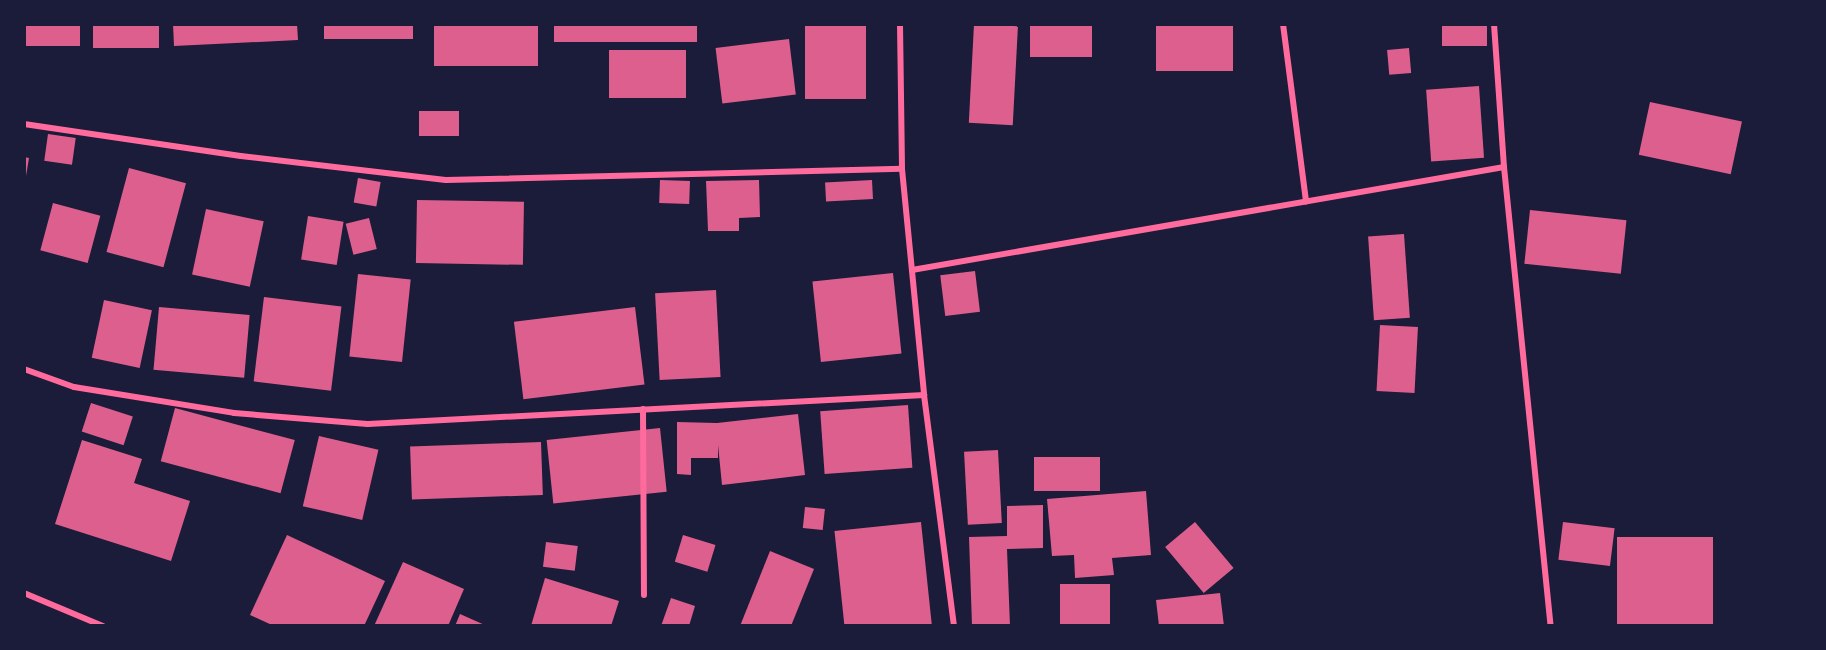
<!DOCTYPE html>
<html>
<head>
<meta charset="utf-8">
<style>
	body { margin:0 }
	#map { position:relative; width:1826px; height:650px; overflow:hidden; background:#1b1b3a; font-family:Roboto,sans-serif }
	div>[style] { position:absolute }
	.building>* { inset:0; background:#dd5f8e; transform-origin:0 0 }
	.minor>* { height:6px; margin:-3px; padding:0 3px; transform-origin:3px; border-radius:3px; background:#ff6b9d }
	span { translate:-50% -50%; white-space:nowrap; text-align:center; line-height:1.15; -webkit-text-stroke:5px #1b1b3a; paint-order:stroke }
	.frame { position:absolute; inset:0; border:26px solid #1b1b3a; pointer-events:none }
</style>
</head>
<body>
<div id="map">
	<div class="building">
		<div style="left:24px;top:24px;width:56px;height:22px"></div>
		<div style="left:93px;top:24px;width:66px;height:24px"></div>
		<div style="clip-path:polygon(173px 24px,297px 24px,298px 40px,174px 46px)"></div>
		<div style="left:324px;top:24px;width:89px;height:15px"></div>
		<div style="left:434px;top:24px;width:104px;height:42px"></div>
		<div style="left:554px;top:24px;width:143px;height:18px"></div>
		<div style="left:805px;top:24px;width:61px;height:75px"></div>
		<div style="left:974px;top:24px;width:44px;height:99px;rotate:3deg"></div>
		<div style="left:1030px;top:24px;width:62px;height:33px"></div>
		<div style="left:1156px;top:24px;width:77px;height:47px"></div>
		<div style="left:1442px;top:24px;width:45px;height:22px"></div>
		<div style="left:789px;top:39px;width:56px;height:74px;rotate:83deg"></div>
		<div style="left:1409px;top:48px;width:25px;height:22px;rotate:85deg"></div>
		<div style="left:609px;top:50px;width:77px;height:48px"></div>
		<div style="left:1479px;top:86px;width:72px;height:53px;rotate:86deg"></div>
		<div style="left:1650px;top:102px;width:94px;height:54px;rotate:12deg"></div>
		<div style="left:419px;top:111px;width:40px;height:25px"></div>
		<div style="left:48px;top:134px;width:28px;height:27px;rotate:8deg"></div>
		<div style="clip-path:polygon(24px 157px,29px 158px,25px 182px,24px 181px)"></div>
		<div style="left:129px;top:168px;width:59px;height:87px;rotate:15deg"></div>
		<div style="left:358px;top:178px;width:23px;height:25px;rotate:10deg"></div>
		<div style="left:660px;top:180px;width:30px;height:23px;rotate:2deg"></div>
		<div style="clip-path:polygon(759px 180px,760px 217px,739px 218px,739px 231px,708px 231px,706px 181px)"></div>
		<div style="left:872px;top:180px;width:19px;height:47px;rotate:87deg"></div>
		<div style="left:417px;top:200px;width:107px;height:63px;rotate:1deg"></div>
		<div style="left:53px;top:203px;width:49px;height:49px;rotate:15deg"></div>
		<div style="left:206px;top:209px;width:59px;height:67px;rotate:12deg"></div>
		<div style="left:1530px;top:210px;width:97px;height:54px;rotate:6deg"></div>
		<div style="left:308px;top:216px;width:36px;height:44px;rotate:9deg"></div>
		<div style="left:369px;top:218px;width:32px;height:24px;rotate:76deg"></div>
		<div style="left:1404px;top:234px;width:84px;height:36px;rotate:86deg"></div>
		<div style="left:975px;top:271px;width:41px;height:35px;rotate:83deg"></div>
		<div style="left:893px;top:273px;width:81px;height:81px;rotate:84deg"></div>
		<div style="left:358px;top:274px;width:53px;height:83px;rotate:6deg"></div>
		<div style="left:716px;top:290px;width:87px;height:61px;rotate:87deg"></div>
		<div style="left:264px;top:297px;width:78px;height:85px;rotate:7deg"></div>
		<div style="left:104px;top:300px;width:49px;height:59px;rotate:12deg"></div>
		<div style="left:159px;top:307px;width:91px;height:63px;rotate:5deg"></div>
		<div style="left:635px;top:307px;width:78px;height:122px;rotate:83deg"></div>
		<div style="left:1380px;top:325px;width:38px;height:66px;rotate:3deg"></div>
		<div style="left:91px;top:403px;width:44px;height:30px;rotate:18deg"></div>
		<div style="left:908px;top:405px;width:63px;height:88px;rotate:86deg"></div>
		<div style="left:175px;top:408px;width:124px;height:55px;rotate:15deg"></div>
		<div style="clip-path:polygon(798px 414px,805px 475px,722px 485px,718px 445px,718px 458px,691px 458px,691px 475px,677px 474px,677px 422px,717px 423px)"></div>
		<div style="left:660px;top:428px;width:64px;height:114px;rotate:84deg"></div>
		<div style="left:319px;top:436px;width:61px;height:72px;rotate:13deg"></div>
		<div style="clip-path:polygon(82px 440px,142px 459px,134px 483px,190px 501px,171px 561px,55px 524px)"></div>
		<div style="left:541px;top:442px;width:53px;height:131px;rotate:88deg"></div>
		<div style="left:998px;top:450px;width:73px;height:34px;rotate:87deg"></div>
		<div style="left:1100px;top:457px;width:34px;height:66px;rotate:90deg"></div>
		<div style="clip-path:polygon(1146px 491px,1151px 555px,1112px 558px,1114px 575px,1075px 578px,1074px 555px,1052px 556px,1047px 499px)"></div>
		<div style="clip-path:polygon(1043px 505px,1043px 548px,1007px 549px,1010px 626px,972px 626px,969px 537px,1007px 536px,1007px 506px)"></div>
		<div style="left:805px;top:507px;width:20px;height:21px;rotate:6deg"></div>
		<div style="left:921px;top:522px;width:105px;height:87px;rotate:84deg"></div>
		<div style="left:1195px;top:522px;width:60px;height:39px;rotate:50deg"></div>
		<div style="left:1563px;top:522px;width:52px;height:38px;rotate:7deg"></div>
		<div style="clip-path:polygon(287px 535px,385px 581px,364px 626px,274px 626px,250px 615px)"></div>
		<div style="left:683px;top:535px;width:34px;height:28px;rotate:17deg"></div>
		<div style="left:1617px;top:537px;width:96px;height:89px"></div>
		<div style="left:546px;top:542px;width:32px;height:25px;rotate:7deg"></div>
		<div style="clip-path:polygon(770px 551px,814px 569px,791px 626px,740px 626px)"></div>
		<div style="clip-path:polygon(403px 562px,464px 589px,448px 626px,374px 626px)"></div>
		<div style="clip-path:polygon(545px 578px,619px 601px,611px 626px,531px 626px)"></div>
		<div style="left:1060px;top:584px;width:50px;height:42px"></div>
		<div style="clip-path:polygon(1220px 593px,1224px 626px,1159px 626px,1156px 600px)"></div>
		<div style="clip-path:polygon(671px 598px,695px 606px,689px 626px,661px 626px)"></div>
		<div style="clip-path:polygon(460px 614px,487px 626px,455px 626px)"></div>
	</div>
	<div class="minor">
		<div style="left:900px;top:24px;width:145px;rotate:89.2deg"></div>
		<div style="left:902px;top:169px;width:227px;rotate:84.4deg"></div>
		<div style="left:924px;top:395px;width:233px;rotate:82.6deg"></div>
		<div style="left:1283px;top:24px;width:179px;rotate:82.6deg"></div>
		<div style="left:1494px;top:24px;width:143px;rotate:86deg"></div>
		<div style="left:1504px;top:167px;width:461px;rotate:84.2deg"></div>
		<div style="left:24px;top:124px;width:219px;rotate:8.4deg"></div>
		<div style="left:241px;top:156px;width:206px;rotate:6.7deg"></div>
		<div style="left:446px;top:180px;width:456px;rotate:-1.4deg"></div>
		<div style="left:912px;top:270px;width:601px;rotate:-9.87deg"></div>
		<div style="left:24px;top:369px;width:53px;rotate:19.8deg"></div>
		<div style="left:74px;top:387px;width:162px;rotate:9.2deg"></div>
		<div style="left:234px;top:413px;width:134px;rotate:4.7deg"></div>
		<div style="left:368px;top:424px;width:557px;rotate:-2.99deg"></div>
		<div style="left:643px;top:409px;width:186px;rotate:89.7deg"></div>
		<div style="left:24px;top:593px;width:86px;rotate:22.7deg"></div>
	</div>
	<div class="frame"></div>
</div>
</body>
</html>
